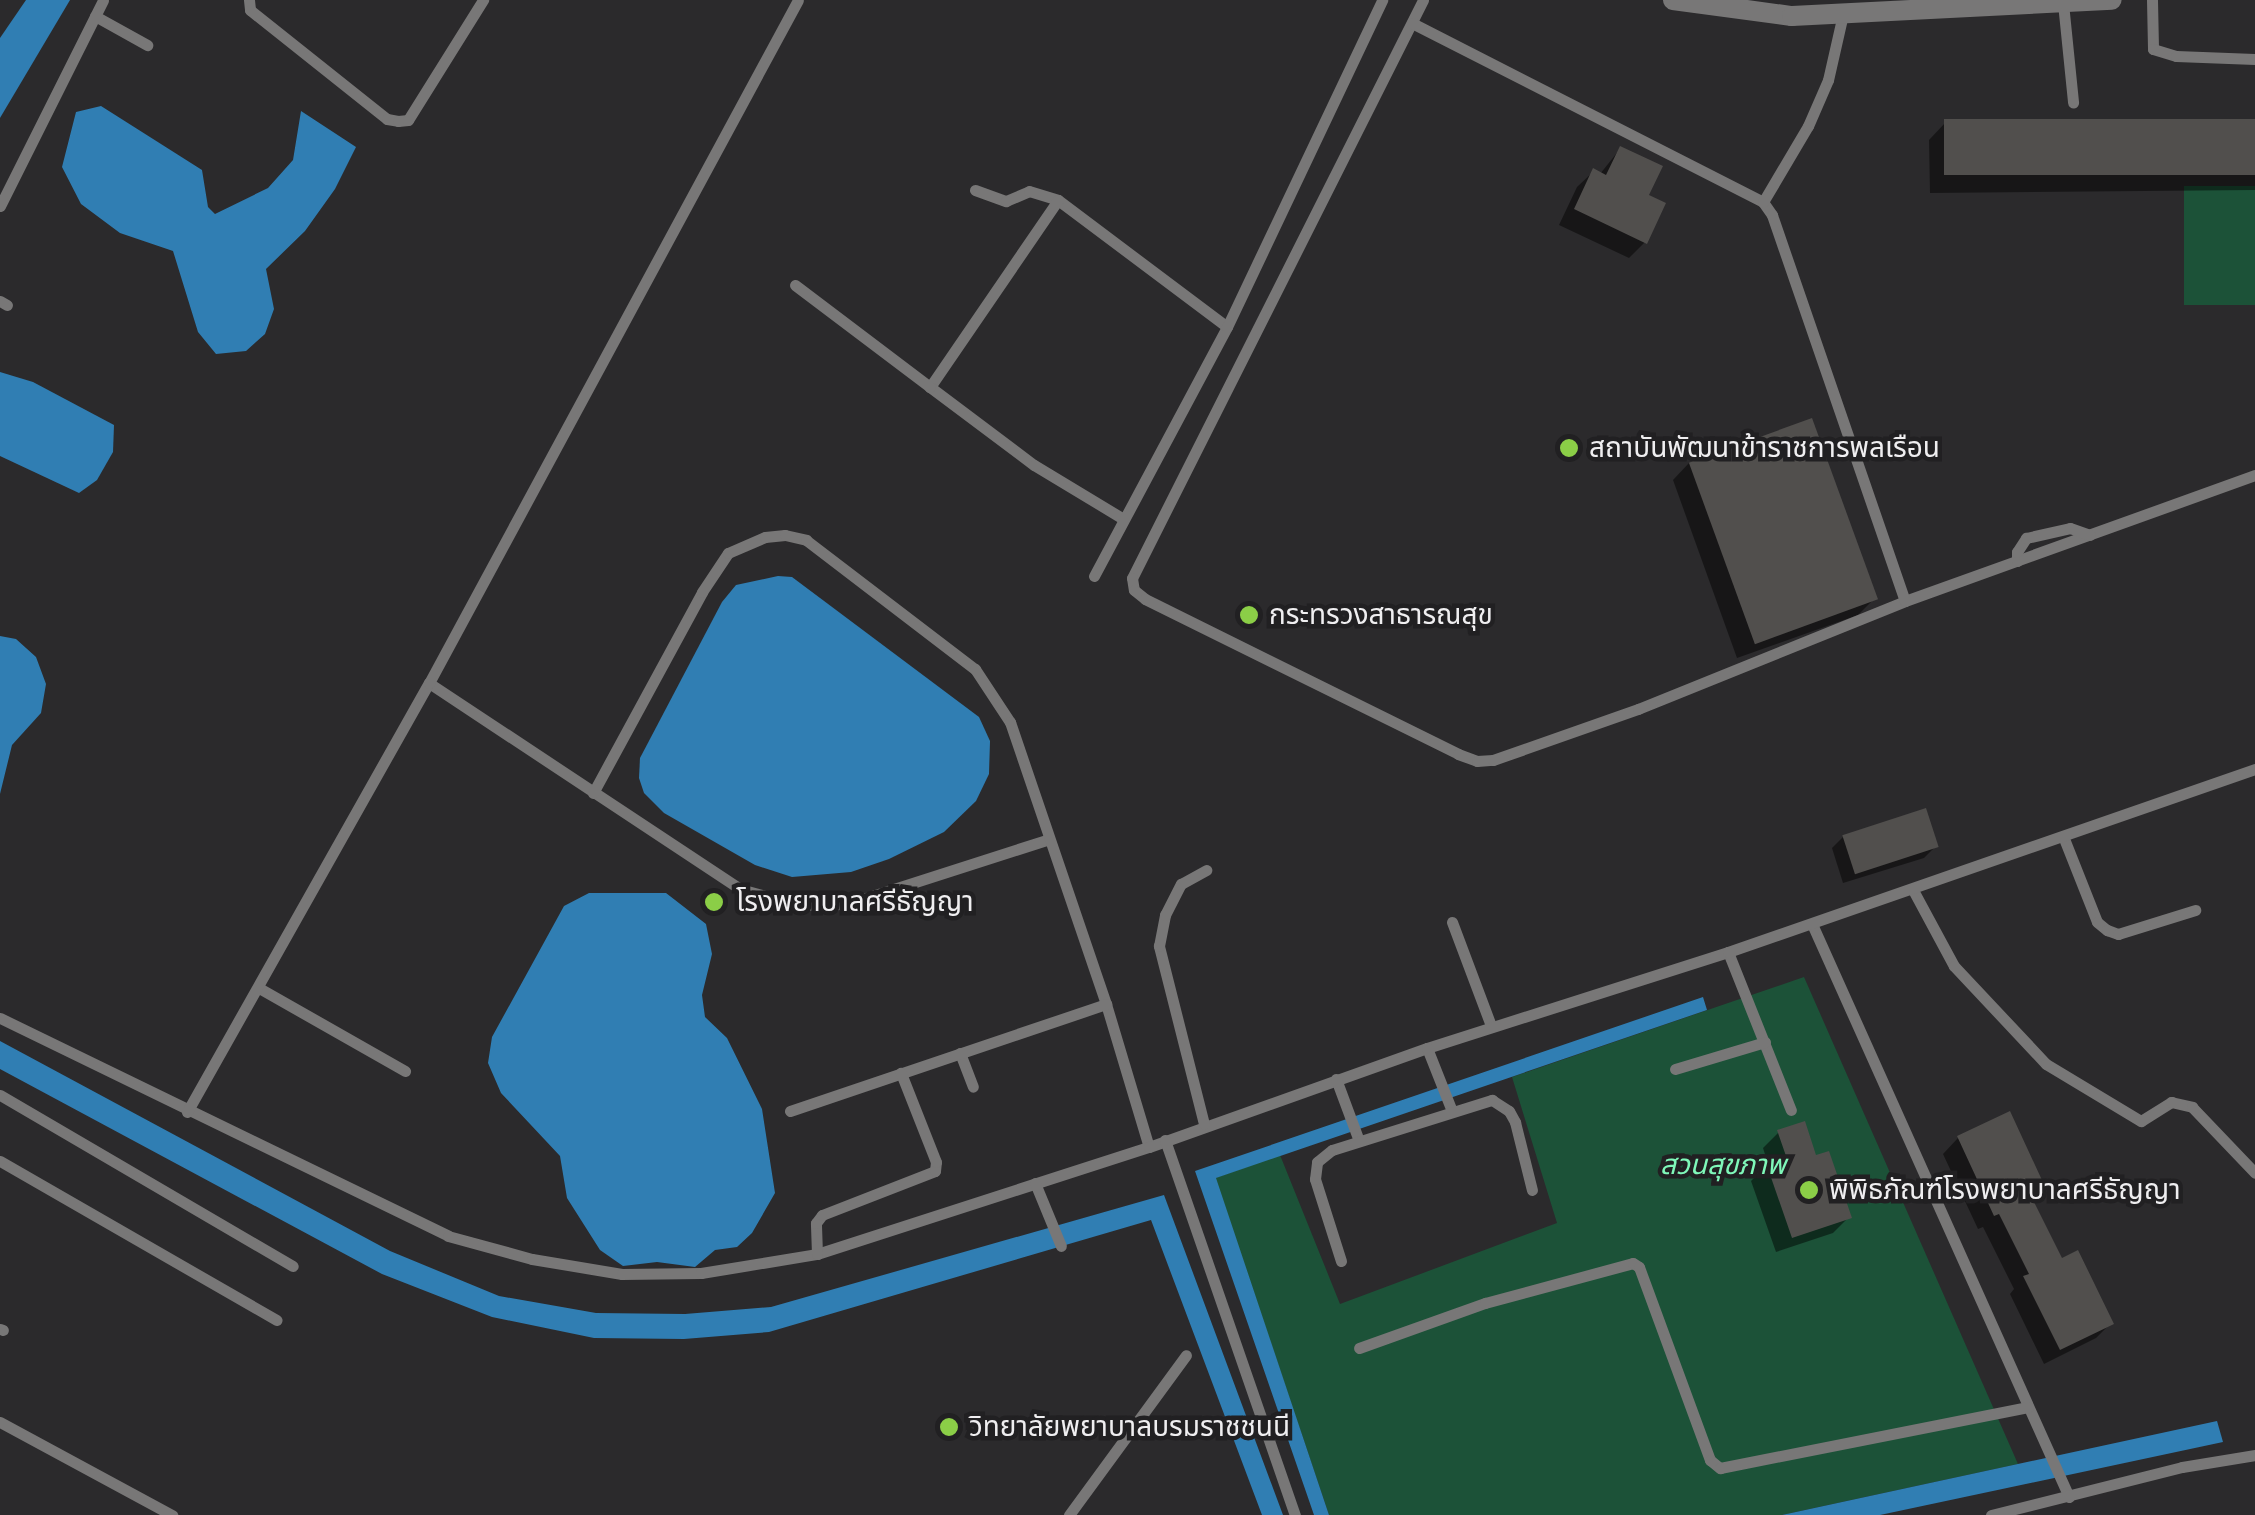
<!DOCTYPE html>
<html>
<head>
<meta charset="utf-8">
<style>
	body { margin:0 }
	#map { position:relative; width:2255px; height:1515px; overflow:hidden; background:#2b2a2c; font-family:"Crimson Pro","Noto Sans Thai",serif }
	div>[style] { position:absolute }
	.green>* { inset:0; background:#1c5238; transform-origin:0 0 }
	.water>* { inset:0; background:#307eb3 }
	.shadow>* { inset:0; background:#0007 }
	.building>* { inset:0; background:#514f4d; transform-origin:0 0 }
	.service>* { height:11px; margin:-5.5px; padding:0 5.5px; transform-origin:5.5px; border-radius:5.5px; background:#787777 }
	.minor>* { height:20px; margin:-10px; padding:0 10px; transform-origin:10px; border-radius:10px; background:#787777 }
	.dots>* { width:28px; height:28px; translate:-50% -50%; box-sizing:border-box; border:5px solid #212022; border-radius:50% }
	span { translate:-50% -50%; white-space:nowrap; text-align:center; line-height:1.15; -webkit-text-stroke:9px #212022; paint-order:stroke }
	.poi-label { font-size:28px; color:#efeef0 }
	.left { translate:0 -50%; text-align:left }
	.park-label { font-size:28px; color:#7ff7b9; font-style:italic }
</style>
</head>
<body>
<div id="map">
	<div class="green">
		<div style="left:2255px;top:186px;width:119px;height:71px;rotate:90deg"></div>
		<div style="clip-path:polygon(1804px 977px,2018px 1464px,1782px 1515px,1329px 1515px,1215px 1178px,1280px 1155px,1340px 1304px,1557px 1223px,1512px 1077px)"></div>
	</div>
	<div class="water">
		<div style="clip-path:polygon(26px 0,70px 0,0 118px,0 38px)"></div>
		<div style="clip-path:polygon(101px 106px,202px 170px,208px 207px,215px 214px,268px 188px,293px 160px,301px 111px,356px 147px,335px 189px,305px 231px,266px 269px,274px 309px,265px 334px,246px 351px,216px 354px,198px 332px,173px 251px,120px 233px,81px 204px,62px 167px,76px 112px)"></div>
		<div style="clip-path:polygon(0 372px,33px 382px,114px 425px,113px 452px,97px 480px,79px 493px,0 456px)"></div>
		<div style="clip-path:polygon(778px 576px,792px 577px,979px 717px,990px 741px,989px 774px,976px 801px,944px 832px,889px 859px,851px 872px,792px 877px,755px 865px,664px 813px,644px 793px,639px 778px,640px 758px,722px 602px,736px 585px)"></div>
		<div style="clip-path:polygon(0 636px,16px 639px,36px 657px,46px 684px,41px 713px,12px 745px,0 794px)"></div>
		<div style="clip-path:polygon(589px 893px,666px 893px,706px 924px,712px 954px,702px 995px,705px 1017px,727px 1038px,762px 1109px,775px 1193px,752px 1233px,737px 1247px,715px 1250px,695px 1267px,657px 1262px,623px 1266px,600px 1250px,567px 1198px,560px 1156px,501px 1093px,488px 1063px,492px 1037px,564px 906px)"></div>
		<div style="clip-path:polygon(1703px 997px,1707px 1010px,1216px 1178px,1329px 1515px,1314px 1515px,1195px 1171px)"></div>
		<div style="clip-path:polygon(0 1041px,390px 1251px,499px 1296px,596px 1313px,685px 1314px,771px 1307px,1164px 1195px,1283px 1515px,1262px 1515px,1151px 1220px,769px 1332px,684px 1339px,594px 1338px,492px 1317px,382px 1274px,0 1069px)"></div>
		<div style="clip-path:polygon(2217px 1421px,2223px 1442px,1880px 1515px,1782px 1515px)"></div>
	</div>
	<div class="shadow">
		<div style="clip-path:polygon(2255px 121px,2255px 190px,1930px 193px,1929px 140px,1945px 123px)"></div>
		<div style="clip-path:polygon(1620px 149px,1645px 196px,1645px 242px,1629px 258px,1559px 225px,1577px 187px,1594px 171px,1600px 174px)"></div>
		<div style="clip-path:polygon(1689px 463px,1874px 599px,1858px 615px,1737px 658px,1673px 480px)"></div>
		<div style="clip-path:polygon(1844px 836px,1936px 846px,1924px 858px,1843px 883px,1832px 848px)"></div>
		<div style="clip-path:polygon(1779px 1132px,1815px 1158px,1849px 1217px,1833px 1233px,1776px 1252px,1751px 1181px,1768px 1164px,1763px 1148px)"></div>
		<div style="clip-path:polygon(1958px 1138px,2044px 1191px,2032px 1203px,2061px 1261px,2111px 1323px,2096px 1338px,2044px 1364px,2010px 1294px,2014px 1289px,1983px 1227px,1978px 1229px,1943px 1154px)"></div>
	</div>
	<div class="building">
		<div style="left:2255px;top:119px;width:56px;height:311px;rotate:90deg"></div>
		<div style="clip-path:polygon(1620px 146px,1663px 166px,1649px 195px,1666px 203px,1647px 244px,1574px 209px,1593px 168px,1606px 175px)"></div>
		<div style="left:1812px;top:418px;width:193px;height:131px;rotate:70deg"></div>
		<div style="left:1926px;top:808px;width:41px;height:88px;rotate:72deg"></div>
		<div style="clip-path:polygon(2010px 1111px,2047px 1191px,2032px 1198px,2062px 1258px,2078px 1250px,2114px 1324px,2060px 1350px,2023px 1276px,2029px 1274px,1999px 1214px,1994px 1216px,1957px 1136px)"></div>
		<div style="clip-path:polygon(1805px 1121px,1816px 1155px,1829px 1151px,1852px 1218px,1792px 1238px,1766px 1163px,1786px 1156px,1777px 1130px)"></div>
	</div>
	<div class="service">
		<div style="left:249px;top:0;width:10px;rotate:84deg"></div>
		<div style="left:250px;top:10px;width:175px;rotate:38.5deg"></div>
		<div style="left:387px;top:119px;width:11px;rotate:10deg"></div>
		<div style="left:398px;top:121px;width:10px;rotate:-6deg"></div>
		<div style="left:408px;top:120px;width:142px;rotate:-58deg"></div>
		<div style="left:1423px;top:0;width:647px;rotate:116.72deg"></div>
		<div style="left:1132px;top:578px;width:12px;rotate:81deg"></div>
		<div style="left:1134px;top:590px;width:14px;rotate:39deg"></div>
		<div style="left:1145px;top:599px;width:349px;rotate:26.3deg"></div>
		<div style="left:1458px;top:754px;width:20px;rotate:20deg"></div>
		<div style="left:1477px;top:761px;width:16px;rotate:-4deg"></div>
		<div style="left:1493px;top:760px;width:154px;rotate:-19.4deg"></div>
		<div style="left:1638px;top:709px;width:288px;rotate:-22deg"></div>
		<div style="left:1905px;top:601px;width:372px;rotate:-19.8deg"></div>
		<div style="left:2152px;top:0;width:49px;rotate:88.8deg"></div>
		<div style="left:2153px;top:49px;width:24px;rotate:17deg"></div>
		<div style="left:2176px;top:56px;width:79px;rotate:2.2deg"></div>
		<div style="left:2063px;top:3px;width:100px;rotate:84.2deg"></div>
		<div style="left:95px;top:16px;width:60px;rotate:29.1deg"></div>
		<div style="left:1412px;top:23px;width:394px;rotate:27deg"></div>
		<div style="left:1763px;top:202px;width:16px;rotate:55deg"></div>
		<div style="left:1772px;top:215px;width:408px;rotate:71deg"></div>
		<div style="left:975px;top:190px;width:33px;rotate:20deg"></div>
		<div style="left:1006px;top:201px;width:25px;rotate:-23deg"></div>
		<div style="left:1029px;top:191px;width:30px;rotate:17deg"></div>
		<div style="left:1058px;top:200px;width:211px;rotate:36.9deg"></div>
		<div style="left:1058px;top:200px;width:227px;rotate:124.4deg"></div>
		<div style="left:930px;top:387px;width:130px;rotate:36.9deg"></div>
		<div style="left:1034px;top:465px;width:103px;rotate:31.1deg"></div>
		<div style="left:1763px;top:202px;width:88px;rotate:-59.4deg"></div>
		<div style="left:1808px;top:126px;width:50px;rotate:-66.5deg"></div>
		<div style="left:1828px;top:80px;width:68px;rotate:-77.2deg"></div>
		<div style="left:0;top:206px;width:230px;rotate:-63.4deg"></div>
		<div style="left:795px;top:285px;width:169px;rotate:37.1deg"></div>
		<div style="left:0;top:301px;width:8px;rotate:30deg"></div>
		<div style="left:2017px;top:561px;width:9px;rotate:-90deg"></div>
		<div style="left:2017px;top:552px;width:17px;rotate:-57deg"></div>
		<div style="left:2026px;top:538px;width:45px;rotate:-12.8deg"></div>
		<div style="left:2070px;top:528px;width:21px;rotate:19deg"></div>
		<div style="left:1094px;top:576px;width:282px;rotate:-61.9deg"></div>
		<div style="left:1227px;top:327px;width:362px;rotate:-64.6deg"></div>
		<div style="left:429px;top:683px;width:373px;rotate:33.5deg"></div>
		<div style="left:740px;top:889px;width:61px;rotate:15.2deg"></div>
		<div style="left:799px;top:905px;width:48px;rotate:-1.2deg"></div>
		<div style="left:847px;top:904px;width:212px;rotate:-17.8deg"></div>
		<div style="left:593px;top:793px;width:229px;rotate:-61.5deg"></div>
		<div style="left:702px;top:592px;width:47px;rotate:-56.3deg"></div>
		<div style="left:728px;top:553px;width:40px;rotate:-23.4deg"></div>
		<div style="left:765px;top:537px;width:20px;rotate:-6deg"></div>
		<div style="left:785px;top:535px;width:22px;rotate:13deg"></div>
		<div style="left:806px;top:540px;width:213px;rotate:37.4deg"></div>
		<div style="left:975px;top:669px;width:64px;rotate:56.6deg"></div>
		<div style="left:1010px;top:722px;width:298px;rotate:71.2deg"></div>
		<div style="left:1106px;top:1004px;width:149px;rotate:73.3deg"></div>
		<div style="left:2063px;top:836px;width:92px;rotate:68.4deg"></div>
		<div style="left:2097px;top:922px;width:13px;rotate:39deg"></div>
		<div style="left:2107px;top:930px;width:12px;rotate:20deg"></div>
		<div style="left:2118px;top:934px;width:81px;rotate:-17.3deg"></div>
		<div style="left:1913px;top:890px;width:86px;rotate:61.7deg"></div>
		<div style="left:1954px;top:966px;width:134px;rotate:46.8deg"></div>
		<div style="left:2046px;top:1064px;width:111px;rotate:31deg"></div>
		<div style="left:2141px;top:1121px;width:36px;rotate:-32deg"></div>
		<div style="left:2171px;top:1102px;width:22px;rotate:13deg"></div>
		<div style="left:2192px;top:1107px;width:91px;rotate:46.3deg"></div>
		<div style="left:1452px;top:922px;width:111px;rotate:69.4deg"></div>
		<div style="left:1812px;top:924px;width:628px;rotate:65.84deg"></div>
		<div style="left:1728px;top:952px;width:170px;rotate:68.3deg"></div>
		<div style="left:259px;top:988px;width:168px;rotate:29.6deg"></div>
		<div style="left:0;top:1018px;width:498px;rotate:25.9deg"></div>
		<div style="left:448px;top:1236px;width:87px;rotate:15.3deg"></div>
		<div style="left:532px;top:1259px;width:91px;rotate:9.5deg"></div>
		<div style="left:622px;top:1274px;width:79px;rotate:-0.7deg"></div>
		<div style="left:701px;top:1273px;width:118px;rotate:-9.3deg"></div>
		<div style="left:817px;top:1254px;width:349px;rotate:-17.9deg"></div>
		<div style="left:1149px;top:1147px;width:295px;rotate:-19.6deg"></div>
		<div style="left:1427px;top:1048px;width:316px;rotate:-17.7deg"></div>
		<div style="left:1728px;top:952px;width:558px;rotate:-19.15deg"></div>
		<div style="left:1427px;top:1048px;width:68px;rotate:68.4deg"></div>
		<div style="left:960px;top:1053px;width:36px;rotate:69deg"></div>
		<div style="left:1675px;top:1069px;width:94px;rotate:-16.7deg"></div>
		<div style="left:1336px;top:1079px;width:66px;rotate:69.6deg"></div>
		<div style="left:0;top:1095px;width:339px;rotate:30.3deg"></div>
		<div style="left:790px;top:1111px;width:334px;rotate:-18.7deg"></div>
		<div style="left:187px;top:1112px;width:493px;rotate:-60.6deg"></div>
		<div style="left:429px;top:683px;width:776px;rotate:-61.62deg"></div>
		<div style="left:1204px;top:1124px;width:184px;rotate:-104.2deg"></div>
		<div style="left:1159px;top:946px;width:32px;rotate:-79deg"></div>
		<div style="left:1165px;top:915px;width:35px;rotate:-63deg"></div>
		<div style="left:1181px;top:884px;width:29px;rotate:-29deg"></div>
		<div style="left:1165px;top:1140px;width:397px;rotate:70.9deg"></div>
		<div style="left:0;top:1161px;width:319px;rotate:29.9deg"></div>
		<div style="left:1035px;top:1183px;width:68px;rotate:67.6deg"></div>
		<div style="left:817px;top:1254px;width:31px;rotate:-92deg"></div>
		<div style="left:816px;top:1223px;width:10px;rotate:-53deg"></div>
		<div style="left:822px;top:1215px;width:121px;rotate:-21.3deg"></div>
		<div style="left:935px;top:1171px;width:9px;rotate:-84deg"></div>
		<div style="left:936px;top:1162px;width:96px;rotate:-111.5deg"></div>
		<div style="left:1341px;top:1261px;width:86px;rotate:-107.6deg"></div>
		<div style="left:1315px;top:1179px;width:17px;rotate:-83deg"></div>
		<div style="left:1317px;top:1162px;width:19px;rotate:-39deg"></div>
		<div style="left:1332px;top:1150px;width:168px;rotate:-17.4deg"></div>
		<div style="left:1492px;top:1100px;width:20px;rotate:33deg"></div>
		<div style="left:1509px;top:1111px;width:13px;rotate:61deg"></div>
		<div style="left:1515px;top:1122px;width:70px;rotate:76deg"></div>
		<div style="left:0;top:1329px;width:3px;rotate:18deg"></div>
		<div style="left:1359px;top:1348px;width:134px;rotate:-19.7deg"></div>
		<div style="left:1485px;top:1303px;width:153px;rotate:-15.1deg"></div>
		<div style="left:1633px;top:1263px;width:7px;rotate:34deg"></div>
		<div style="left:1639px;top:1267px;width:206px;rotate:69.8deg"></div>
		<div style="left:1710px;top:1460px;width:13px;rotate:39deg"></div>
		<div style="left:1720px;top:1468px;width:314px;rotate:-11.2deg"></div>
		<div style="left:0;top:1422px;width:196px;rotate:28.4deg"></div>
		<div style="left:1069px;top:1515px;width:198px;rotate:-53.8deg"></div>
		<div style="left:1991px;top:1515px;width:197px;rotate:-14.1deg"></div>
		<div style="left:2182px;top:1467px;width:74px;rotate:-9.3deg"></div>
	</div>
	<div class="minor">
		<div style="left:1673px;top:0;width:120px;rotate:7.7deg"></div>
		<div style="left:1792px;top:16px;width:320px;rotate:-2.9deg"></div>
	</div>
	<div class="dots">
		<div style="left:1569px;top:448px;background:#8bce47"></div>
		<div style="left:1249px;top:615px;background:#8bce47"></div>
		<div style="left:714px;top:902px;background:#8bce47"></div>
		<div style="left:1809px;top:1190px;background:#8bce47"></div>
		<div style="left:949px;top:1427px;background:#8bce47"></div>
	</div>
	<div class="poi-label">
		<span class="left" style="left:1589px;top:448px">สถาบันพัฒนาข้าราชการพลเรือน</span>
		<span class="left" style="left:1269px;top:615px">กระทรวงสาธารณสุข</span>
		<span class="left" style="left:736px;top:902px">โรงพยาบาลศรีธัญญา</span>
		<span class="left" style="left:1829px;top:1190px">พิพิธภัณฑ์โรงพยาบาลศรีธัญญา</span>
		<span class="left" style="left:969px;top:1427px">วิทยาลัยพยาบาลบรมราชชนนี</span>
	</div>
	<div class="park-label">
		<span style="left:1723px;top:1165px">สวนสุขภาพ</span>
	</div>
</div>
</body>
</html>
